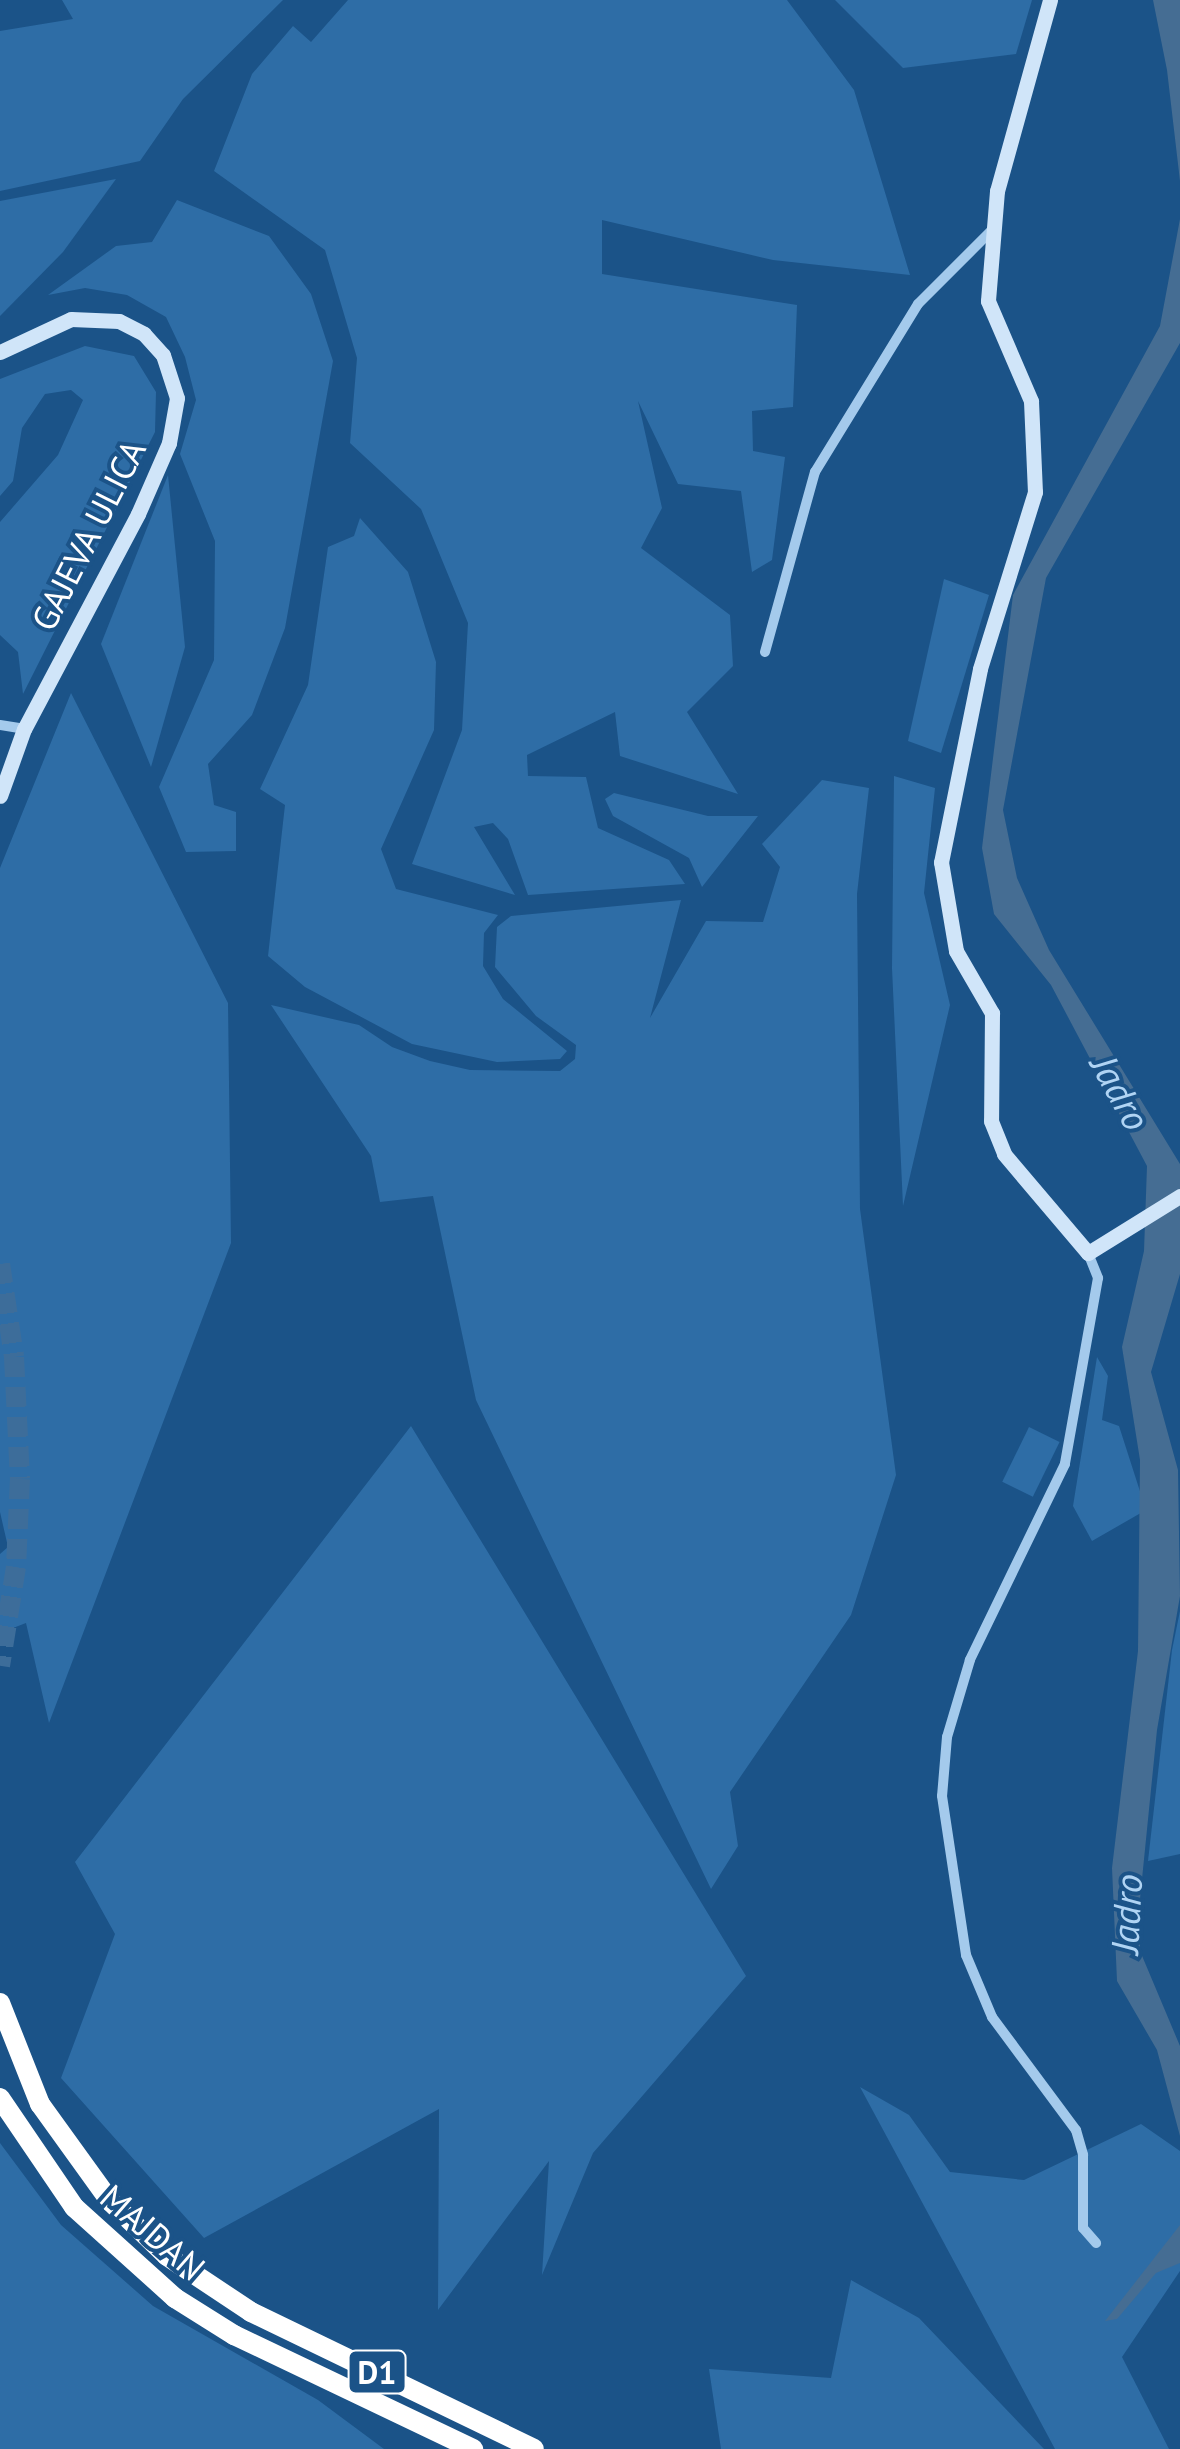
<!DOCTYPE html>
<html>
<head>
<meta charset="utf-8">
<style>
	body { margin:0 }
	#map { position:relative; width:1180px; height:2449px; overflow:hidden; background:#1b5388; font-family:"PT Sans",sans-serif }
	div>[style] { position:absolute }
	.green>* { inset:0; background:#2e6da6; transform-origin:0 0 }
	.water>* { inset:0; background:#456d93 }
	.highway-tunnel>* { height:20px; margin-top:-10px; transform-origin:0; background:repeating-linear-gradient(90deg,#3d6d9a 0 20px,transparent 0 30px) }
	.street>* { height:10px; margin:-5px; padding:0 5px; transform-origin:5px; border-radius:5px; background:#a4caec }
	.secondary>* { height:15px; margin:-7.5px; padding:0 7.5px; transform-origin:7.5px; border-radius:7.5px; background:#d0e5f9 }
	.highway>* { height:20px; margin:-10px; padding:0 10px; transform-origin:10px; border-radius:10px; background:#fff }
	span { translate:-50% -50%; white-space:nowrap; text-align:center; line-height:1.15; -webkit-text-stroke:8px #1b5388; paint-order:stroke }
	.shield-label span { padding:2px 8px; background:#1b5388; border:2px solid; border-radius:8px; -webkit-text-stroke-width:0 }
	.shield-label { font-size:32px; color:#fff; font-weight:700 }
	.street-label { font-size:35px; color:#fff }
	.water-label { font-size:38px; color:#b0d4f4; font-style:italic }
</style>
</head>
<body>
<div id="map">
	<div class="green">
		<div style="clip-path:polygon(62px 0,283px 0,183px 99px,140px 161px,0 191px,0 31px,73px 19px)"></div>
		<div style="clip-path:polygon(348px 0,787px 0,854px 90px,910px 275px,773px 260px,602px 220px,602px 274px,797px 305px,793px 407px,752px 411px,753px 451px,785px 457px,772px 560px,752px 572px,741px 491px,678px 484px,638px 401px,662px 508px,641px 548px,730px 615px,733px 666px,687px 712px,738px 794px,620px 756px,615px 712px,527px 755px,528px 776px,586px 777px,598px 828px,669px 860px,685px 884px,528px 895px,508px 839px,493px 823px,474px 827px,515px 895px,412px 864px,462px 730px,468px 623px,421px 509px,350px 443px,357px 358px,325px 250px,214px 171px,252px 74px,293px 26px,311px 42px)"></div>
		<div style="clip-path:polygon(835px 0,1032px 0,1016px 54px,903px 68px)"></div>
		<div style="clip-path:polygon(116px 179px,63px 252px,0 316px,0 201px)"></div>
		<div style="clip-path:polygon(177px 200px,269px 236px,311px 294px,333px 361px,285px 628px,252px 715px,208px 764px,214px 805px,236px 812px,236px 851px,186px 852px,159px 787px,214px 660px,215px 541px,180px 454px,196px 400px,185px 357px,166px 317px,127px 295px,85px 288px,48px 295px,116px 246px,152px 242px)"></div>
		<div style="clip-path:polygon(85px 346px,134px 356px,156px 392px,155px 432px,23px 694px,18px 652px,0 635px,0 522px,58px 455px,83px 400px,71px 390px,45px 394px,22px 428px,13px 481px,0 496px,0 379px)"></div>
		<div style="clip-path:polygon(168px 475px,185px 647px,151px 767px,101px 644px)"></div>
		<div style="clip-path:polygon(360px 518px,408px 572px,436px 662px,434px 730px,381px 849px,396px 889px,498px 915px,484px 933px,483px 966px,503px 999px,567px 1051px,560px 1059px,497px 1062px,412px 1044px,305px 987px,268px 956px,285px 805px,260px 789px,308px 685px,328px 547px,354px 536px)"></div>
		<div style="clip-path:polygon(944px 579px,989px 595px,941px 753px,908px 741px)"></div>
		<div style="clip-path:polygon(71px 693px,228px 1003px,231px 1243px,49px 1723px,26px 1623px,0 1633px,0 1554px,8px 1547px,0 1512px,0 868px)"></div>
		<div style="clip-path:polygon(894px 776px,935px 788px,924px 893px,950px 1005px,903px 1206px,892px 968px)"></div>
		<div style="clip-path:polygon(822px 780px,869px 788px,857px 894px,860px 1209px,896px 1475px,851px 1615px,730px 1792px,738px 1846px,711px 1889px,476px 1400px,433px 1196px,380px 1202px,371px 1156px,271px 1005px,359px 1025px,392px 1047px,430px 1061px,470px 1070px,560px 1071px,575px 1059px,576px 1045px,536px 1016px,495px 967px,497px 927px,511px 916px,681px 900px,650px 1018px,706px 921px,763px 922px,780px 867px,762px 844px)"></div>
		<div style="clip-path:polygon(614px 793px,708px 816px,758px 816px,702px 887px,689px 858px,613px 816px,605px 799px)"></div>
		<div style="clip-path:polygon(1097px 1357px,1108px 1376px,1102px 1420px,1119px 1426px,1146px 1510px,1092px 1541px,1073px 1506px)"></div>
		<div style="clip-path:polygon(411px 1426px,746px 1976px,593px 2153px,542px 2275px,549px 2161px,438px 2310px,439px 2109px,204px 2238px,61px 2078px,115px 1934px,75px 1862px)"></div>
		<div style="left:1029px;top:1427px;width:34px;height:61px;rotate:26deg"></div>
		<div style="clip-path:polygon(1180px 1611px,1180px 1854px,1148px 1861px,1172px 1650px)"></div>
		<div style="clip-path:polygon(860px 2087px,909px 2115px,950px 2172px,1024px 2180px,1141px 2124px,1180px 2151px,1180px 2271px,1122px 2357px,1169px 2449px,1055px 2449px)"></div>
		<div style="clip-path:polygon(0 2143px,61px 2225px,153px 2306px,318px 2400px,384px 2449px,0 2449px)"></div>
		<div style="clip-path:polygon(851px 2280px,919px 2318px,1044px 2449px,721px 2449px,709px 2369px,831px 2378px)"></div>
	</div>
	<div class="water">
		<div style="clip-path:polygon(1153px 0,1180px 0,1180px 181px,1167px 70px)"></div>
		<div style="clip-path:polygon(1180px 219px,1180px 343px,1046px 578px,1003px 810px,1017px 878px,1049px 950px,1180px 1164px,1180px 1274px,1151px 1372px,1178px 1470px,1180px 1596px,1157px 1730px,1140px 1899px,1140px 1951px,1180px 2046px,1180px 2136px,1157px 2050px,1117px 1981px,1112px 1868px,1138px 1651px,1140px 1460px,1122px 1347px,1144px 1251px,1147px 1166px,1051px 985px,994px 914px,982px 848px,1013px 595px,1160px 326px)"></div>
		<div style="clip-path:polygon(1180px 2225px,1180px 2263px,1156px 2273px,1117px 2319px,1105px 2321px)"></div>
	</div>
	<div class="highway-tunnel">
		<div style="left:0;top:1264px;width:94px;rotate:81.4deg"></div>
		<div style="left:14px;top:1357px;width:122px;rotate:87.2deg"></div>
		<div style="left:20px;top:1479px;width:88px;rotate:92.6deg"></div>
		<div style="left:16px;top:1567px;width:100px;rotate:99.2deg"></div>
	</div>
	<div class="street">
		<div style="left:765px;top:652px;width:187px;rotate:-74.5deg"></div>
		<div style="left:815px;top:472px;width:197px;rotate:-58.5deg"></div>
		<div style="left:918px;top:304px;width:106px;rotate:-45deg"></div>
		<div style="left:0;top:725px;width:24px;rotate:9deg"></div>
		<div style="left:1088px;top:1253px;width:27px;rotate:68deg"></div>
		<div style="left:1098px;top:1278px;width:189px;rotate:100.1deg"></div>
		<div style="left:1065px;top:1464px;width:218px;rotate:115.9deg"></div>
		<div style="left:970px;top:1660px;width:80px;rotate:106.6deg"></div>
		<div style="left:947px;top:1737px;width:59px;rotate:94.8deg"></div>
		<div style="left:942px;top:1796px;width:161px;rotate:81.4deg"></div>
		<div style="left:966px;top:1955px;width:67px;rotate:67.2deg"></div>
		<div style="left:992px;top:2017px;width:141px;rotate:53.4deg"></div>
		<div style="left:1076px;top:2130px;width:26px;rotate:74deg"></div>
		<div style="left:1083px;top:2155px;width:73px;rotate:90deg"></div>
		<div style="left:1083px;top:2228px;width:20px;rotate:49deg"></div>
	</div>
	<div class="secondary">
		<div style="left:1050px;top:0;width:198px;rotate:105.5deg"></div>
		<div style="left:997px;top:191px;width:110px;rotate:94.7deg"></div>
		<div style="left:988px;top:301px;width:109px;rotate:66.7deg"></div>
		<div style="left:1031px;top:401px;width:91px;rotate:87.5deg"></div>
		<div style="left:1035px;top:492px;width:185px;rotate:107.3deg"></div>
		<div style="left:980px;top:669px;width:197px;rotate:101.4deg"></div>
		<div style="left:941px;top:862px;width:90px;rotate:80.4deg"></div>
		<div style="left:956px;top:951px;width:72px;rotate:59.9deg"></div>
		<div style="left:992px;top:1013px;width:108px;rotate:90.5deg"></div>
		<div style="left:991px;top:1121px;width:35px;rotate:68deg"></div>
		<div style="left:1004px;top:1154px;width:130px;rotate:49.7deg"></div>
		<div style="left:1088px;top:1253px;width:108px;rotate:-31.8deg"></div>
		<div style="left:0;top:352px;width:78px;rotate:-24.9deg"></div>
		<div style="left:71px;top:319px;width:48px;rotate:2.4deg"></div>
		<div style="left:119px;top:321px;width:28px;rotate:27deg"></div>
		<div style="left:144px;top:334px;width:28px;rotate:48deg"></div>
		<div style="left:163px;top:355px;width:45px;rotate:72deg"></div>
		<div style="left:177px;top:398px;width:46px;rotate:100.1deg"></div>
		<div style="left:169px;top:443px;width:77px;rotate:113.6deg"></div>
		<div style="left:138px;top:514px;width:243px;rotate:117.9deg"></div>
		<div style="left:24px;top:729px;width:71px;rotate:109.7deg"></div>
	</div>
	<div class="highway">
		<div style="left:0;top:2003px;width:109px;rotate:68.4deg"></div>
		<div style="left:40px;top:2104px;width:120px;rotate:54.2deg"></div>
		<div style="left:110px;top:2201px;width:79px;rotate:44deg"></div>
		<div style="left:167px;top:2256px;width:101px;rotate:33.7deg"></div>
		<div style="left:251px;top:2312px;width:314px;rotate:25.8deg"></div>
		<div style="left:0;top:2098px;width:132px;rotate:55.8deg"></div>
		<div style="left:74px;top:2207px;width:136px;rotate:42deg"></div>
		<div style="left:175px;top:2298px;width:70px;rotate:32.1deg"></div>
		<div style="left:234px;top:2335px;width:265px;rotate:25.5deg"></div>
	</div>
	<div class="shield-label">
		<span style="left:377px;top:2372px">D1</span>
	</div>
	<div class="street-label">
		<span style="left:88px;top:535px;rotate:-63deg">GAJEVA ULICA</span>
		<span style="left:153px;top:2232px;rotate:41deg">MAJDAN</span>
	</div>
	<div class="water-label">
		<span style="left:1121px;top:1092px;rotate:61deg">Jadro</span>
		<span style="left:1126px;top:1914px;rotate:-87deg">Jadro</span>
	</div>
</div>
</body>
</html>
